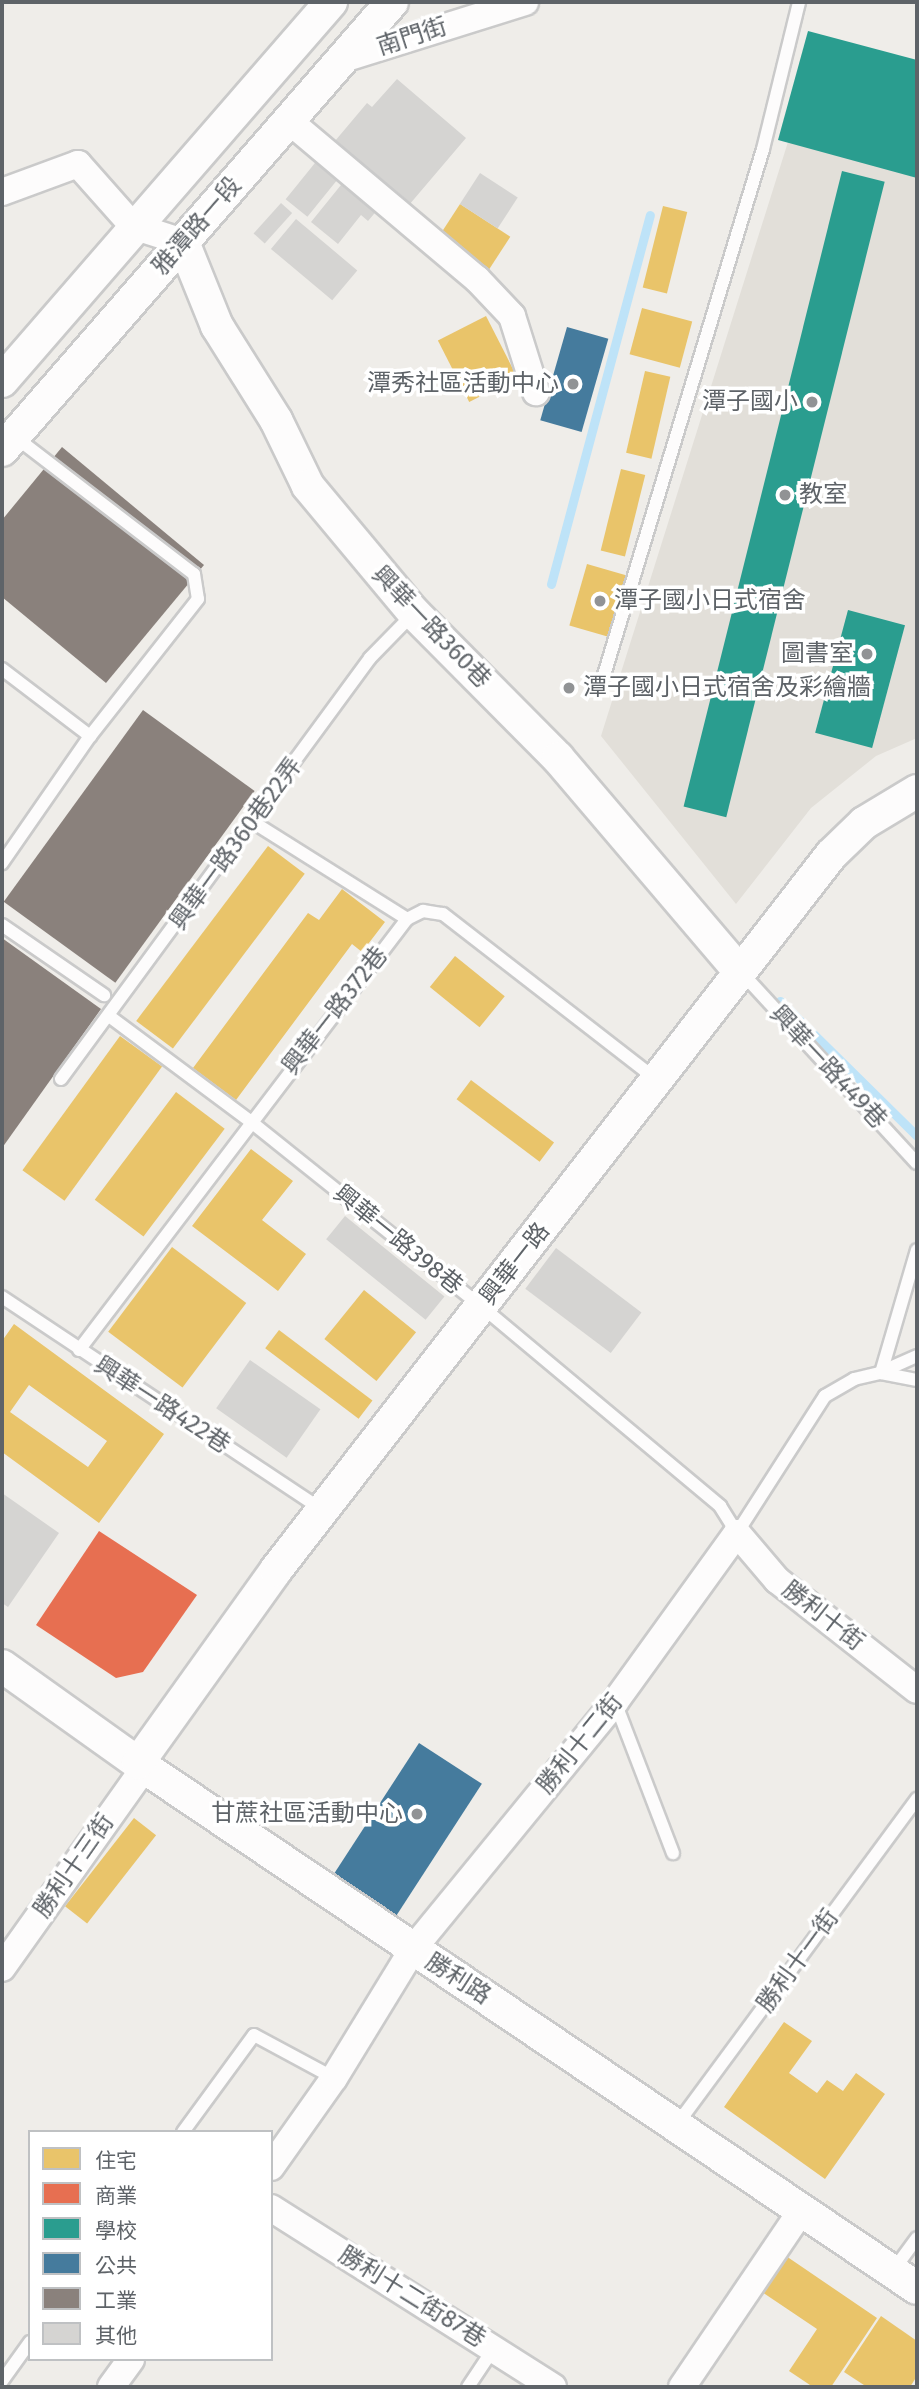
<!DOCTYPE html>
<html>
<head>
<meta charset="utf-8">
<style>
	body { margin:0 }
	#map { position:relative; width:919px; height:2389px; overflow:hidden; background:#efede9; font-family:"Fira Sans","Noto Sans TC",sans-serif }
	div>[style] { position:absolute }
	.education>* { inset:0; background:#e2dfd9 }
	.homes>* { inset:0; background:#e9c46a; transform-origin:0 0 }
	.shops>* { inset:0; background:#e76f51 }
	.schools>* { inset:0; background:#2a9d8f; transform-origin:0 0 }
	.public>* { inset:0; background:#457b9d; transform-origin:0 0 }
	.industry>* { inset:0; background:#8a817c; transform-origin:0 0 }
	.stream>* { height:9px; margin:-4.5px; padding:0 4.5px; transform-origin:4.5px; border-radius:4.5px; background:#bee3f8 }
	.building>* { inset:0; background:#d5d4d2; transform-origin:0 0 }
	.roads { filter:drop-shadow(2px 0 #cacaca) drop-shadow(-2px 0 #cacaca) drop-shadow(0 2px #cacaca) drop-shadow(0 -2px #cacaca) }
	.service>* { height:12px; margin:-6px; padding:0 6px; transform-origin:6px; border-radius:6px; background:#fdfcfc }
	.minor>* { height:26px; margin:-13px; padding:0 13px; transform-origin:13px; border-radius:13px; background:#fdfcfc }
	.tertiary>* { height:32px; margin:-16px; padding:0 16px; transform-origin:16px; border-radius:16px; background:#fdfcfc }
	.dots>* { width:19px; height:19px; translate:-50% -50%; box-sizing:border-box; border:4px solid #fff; border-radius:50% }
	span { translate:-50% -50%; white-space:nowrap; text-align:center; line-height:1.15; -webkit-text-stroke:7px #fff; paint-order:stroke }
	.street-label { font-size:24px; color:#5e6368 }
	.poi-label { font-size:24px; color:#5e6368 }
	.right { translate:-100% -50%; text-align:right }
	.left { translate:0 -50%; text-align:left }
	.frame { position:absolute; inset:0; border:4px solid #5e6368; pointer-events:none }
	.legend { position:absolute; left:28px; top:2130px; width:245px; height:231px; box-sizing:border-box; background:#fff; border:2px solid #bfc1c3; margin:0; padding:9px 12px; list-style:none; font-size:21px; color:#5e6368 }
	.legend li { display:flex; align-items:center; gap:14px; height:35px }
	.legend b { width:35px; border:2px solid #bfc1c3 }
</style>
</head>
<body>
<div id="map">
	<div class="education">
		<div style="clip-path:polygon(821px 37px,917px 69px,917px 738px,876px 756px,811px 808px,736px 904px,601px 736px)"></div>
	</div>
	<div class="homes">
		<div style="left:460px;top:204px;width:60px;height:40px;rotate:33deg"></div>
		<div style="left:663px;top:206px;width:25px;height:84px;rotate:14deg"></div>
		<div style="left:642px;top:308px;width:52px;height:48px;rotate:15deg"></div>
		<div style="left:486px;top:316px;width:69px;height:54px;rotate:63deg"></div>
		<div style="left:645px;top:371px;width:26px;height:84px;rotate:13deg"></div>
		<div style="left:621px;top:469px;width:25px;height:84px;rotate:14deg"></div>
		<div style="left:587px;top:564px;width:45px;height:64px;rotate:16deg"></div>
		<div style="left:268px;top:846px;width:46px;height:219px;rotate:37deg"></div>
		<div style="clip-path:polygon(342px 889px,385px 922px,362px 952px,352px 944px,236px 1100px,193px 1068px,308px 913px,319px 920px)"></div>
		<div style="left:455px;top:956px;width:64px;height:40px;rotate:39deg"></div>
		<div style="left:120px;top:1036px;width:52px;height:166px;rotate:36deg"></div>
		<div style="left:471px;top:1080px;width:104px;height:24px;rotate:37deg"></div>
		<div style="left:176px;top:1092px;width:61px;height:135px;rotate:37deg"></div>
		<div style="clip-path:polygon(251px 1149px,293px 1181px,262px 1220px,306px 1254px,278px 1291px,192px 1226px)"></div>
		<div style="left:172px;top:1247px;width:93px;height:106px;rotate:37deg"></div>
		<div style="left:364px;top:1290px;width:67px;height:63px;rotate:39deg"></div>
		<div style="clip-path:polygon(evenodd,14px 1324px,164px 1434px,99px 1523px,2px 1452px,2px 1341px,14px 1324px,29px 1385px,107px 1441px,88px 1467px,10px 1412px,29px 1385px)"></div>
		<div style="left:279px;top:1330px;width:117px;height:23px;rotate:37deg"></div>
		<div style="left:134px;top:1818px;width:28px;height:112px;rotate:38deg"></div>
		<div style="clip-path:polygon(784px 2022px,812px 2041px,789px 2073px,817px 2093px,827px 2080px,843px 2091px,856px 2073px,885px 2094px,825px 2179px,724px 2107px)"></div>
		<div style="clip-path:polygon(786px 2256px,877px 2318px,831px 2387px,813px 2387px,789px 2371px,817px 2329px,762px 2292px)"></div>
		<div style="clip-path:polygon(881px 2316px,917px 2341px,917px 2376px,910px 2387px,867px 2387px,844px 2372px)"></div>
	</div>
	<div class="shops">
		<div style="clip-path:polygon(99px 1531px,197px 1595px,143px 1672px,116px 1678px,36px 1625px)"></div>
	</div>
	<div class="schools">
		<div style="clip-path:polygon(808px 31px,917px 60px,917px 178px,778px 140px)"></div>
		<div style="left:842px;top:171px;width:44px;height:655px;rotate:14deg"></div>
		<div style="left:848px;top:610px;width:59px;height:127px;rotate:15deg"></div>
	</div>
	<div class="public">
		<div style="left:567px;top:327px;width:43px;height:97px;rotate:16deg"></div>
		<div style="left:419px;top:1743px;width:75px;height:159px;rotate:33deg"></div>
	</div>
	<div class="industry">
		<div style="clip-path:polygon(62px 447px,204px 565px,106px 683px,2px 597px,2px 520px)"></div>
		<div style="left:143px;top:710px;width:138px;height:237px;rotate:36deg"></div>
		<div style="clip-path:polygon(2px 938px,101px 1009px,2px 1148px)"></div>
	</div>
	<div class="stream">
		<div style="left:551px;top:584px;width:382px;rotate:-75deg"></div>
		<div style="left:780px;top:1001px;width:192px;rotate:44.6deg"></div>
	</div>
	<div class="building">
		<div style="clip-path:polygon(397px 79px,466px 138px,409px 205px,335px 141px,367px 103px,372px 107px)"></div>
		<div style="left:319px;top:158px;width:28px;height:53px;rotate:39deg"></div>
		<div style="left:480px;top:173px;width:45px;height:37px;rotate:33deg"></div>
		<div style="clip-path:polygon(345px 180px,379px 208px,368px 221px,361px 215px,338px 244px,311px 222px)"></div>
		<div style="left:281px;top:203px;width:15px;height:41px;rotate:42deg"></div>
		<div style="left:296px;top:219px;width:80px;height:39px;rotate:40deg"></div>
		<div style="left:345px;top:1216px;width:128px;height:30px;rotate:39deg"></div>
		<div style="left:556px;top:1248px;width:107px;height:51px;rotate:37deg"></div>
		<div style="left:250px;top:1360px;width:86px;height:59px;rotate:35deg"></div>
		<div style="clip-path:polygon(2px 1493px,59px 1533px,8px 1607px,2px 1603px)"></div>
	</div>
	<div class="roads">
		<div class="service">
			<div style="left:14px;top:436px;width:227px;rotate:37.5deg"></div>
			<div style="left:194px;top:574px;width:25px;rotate:81deg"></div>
			<div style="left:198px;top:599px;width:174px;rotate:128.2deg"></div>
			<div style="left:2px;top:669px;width:111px;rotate:37.3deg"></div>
			<div style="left:90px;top:736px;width:155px;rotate:124.7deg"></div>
			<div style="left:601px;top:685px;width:560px;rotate:-73.18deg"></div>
			<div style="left:763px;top:149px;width:151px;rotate:-76.2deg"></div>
			<div style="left:253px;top:822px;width:182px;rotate:32.2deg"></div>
			<div style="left:2px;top:925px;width:124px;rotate:34.5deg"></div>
			<div style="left:742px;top:973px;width:258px;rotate:47.4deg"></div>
			<div style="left:109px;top:1016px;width:176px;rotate:36.7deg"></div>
			<div style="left:250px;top:1121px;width:296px;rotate:38.7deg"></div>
			<div style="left:481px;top:1306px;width:312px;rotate:39.9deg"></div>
			<div style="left:720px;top:1506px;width:32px;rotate:58deg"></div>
			<div style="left:737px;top:1533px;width:163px;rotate:-57.3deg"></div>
			<div style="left:825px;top:1396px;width:34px;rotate:-30deg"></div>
			<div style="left:854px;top:1379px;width:28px;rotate:-13deg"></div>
			<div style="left:881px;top:1373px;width:37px;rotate:11deg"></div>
			<div style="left:61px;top:1079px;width:522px;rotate:-53.72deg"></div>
			<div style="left:370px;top:658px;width:62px;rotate:-45.7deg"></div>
			<div style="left:2px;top:1297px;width:385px;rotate:33.6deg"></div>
			<div style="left:79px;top:1350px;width:542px;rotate:-52.73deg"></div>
			<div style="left:407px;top:919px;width:18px;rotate:-27deg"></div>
			<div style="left:423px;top:911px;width:20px;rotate:9deg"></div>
			<div style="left:443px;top:914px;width:269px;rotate:37.8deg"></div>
			<div style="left:881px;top:1372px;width:39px;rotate:-24deg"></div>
			<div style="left:881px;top:1373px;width:128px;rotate:-73.7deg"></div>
			<div style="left:615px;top:1702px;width:162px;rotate:69deg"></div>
			<div style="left:678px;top:2123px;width:403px;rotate:-53.6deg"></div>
			<div style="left:183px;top:2132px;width:120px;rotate:-53.8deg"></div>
			<div style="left:254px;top:2035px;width:91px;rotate:28.3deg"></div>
			<div style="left:892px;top:2272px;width:42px;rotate:-53.7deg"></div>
			<div style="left:2px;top:2381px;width:48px;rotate:-54.3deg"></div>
			<div style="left:468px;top:2387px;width:47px;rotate:-56.3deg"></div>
		</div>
		<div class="minor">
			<div style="left:340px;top:60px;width:194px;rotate:-17.4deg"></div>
			<div style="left:288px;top:120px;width:247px;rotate:40.1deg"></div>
			<div style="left:477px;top:279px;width:51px;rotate:46.6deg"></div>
			<div style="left:512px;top:316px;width:80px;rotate:72.5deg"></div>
			<div style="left:2px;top:192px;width:81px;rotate:-20.2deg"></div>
			<div style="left:78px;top:164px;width:83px;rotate:48.4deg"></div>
			<div style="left:133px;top:226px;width:52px;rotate:17.7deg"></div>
			<div style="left:2px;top:1968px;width:238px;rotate:-54.6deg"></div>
			<div style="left:140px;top:1774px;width:11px;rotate:-100deg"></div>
			<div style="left:271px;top:2167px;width:109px;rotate:-54.7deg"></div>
			<div style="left:334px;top:2078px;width:151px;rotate:-58.5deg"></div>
			<div style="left:413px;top:1949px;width:319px;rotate:-50.7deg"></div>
			<div style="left:615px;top:1702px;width:208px;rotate:-54.2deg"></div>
			<div style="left:737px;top:1533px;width:62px;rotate:49.6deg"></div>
			<div style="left:777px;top:1580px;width:178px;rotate:38.2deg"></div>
			<div style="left:271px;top:2208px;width:334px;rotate:32.4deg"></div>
			<div style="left:111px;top:2387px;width:34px;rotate:-54deg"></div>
			<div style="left:682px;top:2387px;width:214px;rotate:-55.9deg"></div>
		</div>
		<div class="tertiary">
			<div style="left:183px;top:242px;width:91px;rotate:68deg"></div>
			<div style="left:217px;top:326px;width:111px;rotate:57.9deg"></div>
			<div style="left:276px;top:420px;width:73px;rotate:64.1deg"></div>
			<div style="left:308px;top:486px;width:165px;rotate:50.2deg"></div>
			<div style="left:414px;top:613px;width:204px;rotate:45.2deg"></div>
			<div style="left:558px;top:758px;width:280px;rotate:49.6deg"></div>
			<div style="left:2px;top:381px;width:502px;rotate:-49.04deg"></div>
			<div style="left:2px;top:450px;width:594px;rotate:-48.96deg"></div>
			<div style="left:2px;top:1666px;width:167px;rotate:35.5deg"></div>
			<div style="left:138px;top:1763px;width:939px;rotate:33.98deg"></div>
			<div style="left:138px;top:1763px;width:237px;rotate:-54.4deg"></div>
			<div style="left:276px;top:1570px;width:905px;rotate:-52.18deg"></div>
			<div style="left:831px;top:855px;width:46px;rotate:-44.1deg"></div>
			<div style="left:864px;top:823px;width:62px;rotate:-31.1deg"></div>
		</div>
	</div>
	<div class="dots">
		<div style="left:573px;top:384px;background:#919395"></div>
		<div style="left:812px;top:402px;background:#919395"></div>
		<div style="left:785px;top:495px;background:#919395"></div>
		<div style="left:600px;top:601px;background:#919395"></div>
		<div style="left:867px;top:654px;background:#919395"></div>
		<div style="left:569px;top:688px;background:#919395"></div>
		<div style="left:417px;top:1814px;background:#919395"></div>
	</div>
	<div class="street-label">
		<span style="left:412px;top:37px;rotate:-18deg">南門街</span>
		<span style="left:197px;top:226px;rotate:-49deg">雅潭路一段</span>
		<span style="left:431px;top:627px;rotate:46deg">興華一路360巷</span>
		<span style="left:236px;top:844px;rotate:-54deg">興華一路360巷22弄</span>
		<span style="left:335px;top:1011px;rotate:-52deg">興華一路372巷</span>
		<span style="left:828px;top:1067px;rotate:47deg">興華一路449巷</span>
		<span style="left:398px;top:1240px;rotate:39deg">興華一路398巷</span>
		<span style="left:515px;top:1264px;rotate:-52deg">興華一路</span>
		<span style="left:162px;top:1405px;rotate:33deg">興華一路422巷</span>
		<span style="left:823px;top:1616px;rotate:38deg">勝利十街</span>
		<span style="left:580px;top:1744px;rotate:-51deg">勝利十二街</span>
		<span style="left:74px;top:1866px;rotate:-55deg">勝利十三街</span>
		<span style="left:798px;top:1961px;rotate:-54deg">勝利十一街</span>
		<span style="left:458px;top:1979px;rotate:33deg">勝利路</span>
		<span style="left:412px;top:2297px;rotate:32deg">勝利十二街87巷</span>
	</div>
	<div class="poi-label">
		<span class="right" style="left:559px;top:384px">潭秀社區活動中心</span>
		<span class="right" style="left:798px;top:402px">潭子國小</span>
		<span class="left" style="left:799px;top:495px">教室</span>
		<span class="left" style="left:614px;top:601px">潭子國小日式宿舍</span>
		<span class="right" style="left:853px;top:654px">圖書室</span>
		<span class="left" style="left:583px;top:688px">潭子國小日式宿舍及彩繪牆</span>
		<span class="right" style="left:403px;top:1814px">甘蔗社區活動中心</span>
	</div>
	<div class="frame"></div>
	<ul class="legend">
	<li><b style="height:19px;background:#e9c46a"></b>住宅</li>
	<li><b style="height:19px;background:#e76f51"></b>商業</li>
	<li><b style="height:19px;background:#2a9d8f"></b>學校</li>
	<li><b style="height:19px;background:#457b9d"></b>公共</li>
	<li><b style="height:19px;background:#8a817c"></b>工業</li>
	<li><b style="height:19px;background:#d5d4d2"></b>其他</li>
	</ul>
</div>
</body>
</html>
